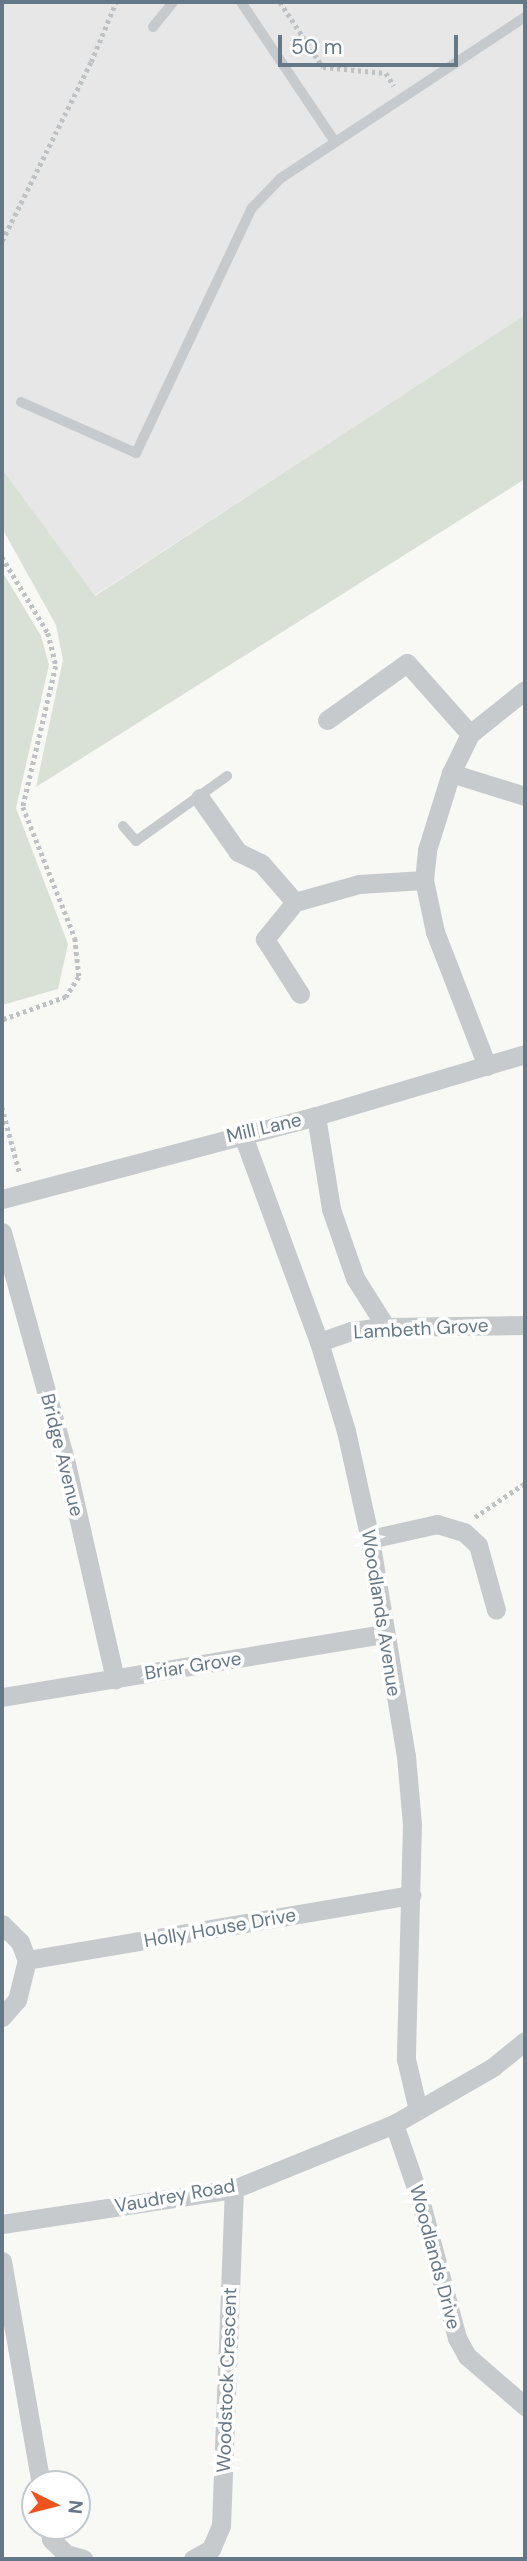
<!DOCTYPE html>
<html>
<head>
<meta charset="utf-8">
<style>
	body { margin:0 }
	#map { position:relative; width:527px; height:2561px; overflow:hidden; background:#f8f8f5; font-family:"DM Sans",sans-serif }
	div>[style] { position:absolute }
	.built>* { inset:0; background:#e6e7e6 }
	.green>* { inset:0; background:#d9e0d6 }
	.path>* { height:4.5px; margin-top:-2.25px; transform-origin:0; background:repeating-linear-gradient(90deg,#bfc2c4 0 3.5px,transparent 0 7px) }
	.lane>* { height:10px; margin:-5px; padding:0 5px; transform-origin:5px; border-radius:5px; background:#c6cacd }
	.street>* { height:19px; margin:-9.5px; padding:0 9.5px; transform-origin:9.5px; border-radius:9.5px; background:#c6cacd }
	span { translate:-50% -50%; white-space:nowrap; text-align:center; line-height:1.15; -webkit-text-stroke:7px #fff; paint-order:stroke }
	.street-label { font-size:19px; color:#657888 }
	.frame { position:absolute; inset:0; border:4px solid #657888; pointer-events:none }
	.north { position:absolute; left:21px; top:2470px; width:70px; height:70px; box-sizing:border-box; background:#fff; border:2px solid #c1c9cf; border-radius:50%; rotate:96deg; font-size:19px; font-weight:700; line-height:28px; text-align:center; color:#657888 }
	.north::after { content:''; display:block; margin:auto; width:24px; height:32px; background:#ef531e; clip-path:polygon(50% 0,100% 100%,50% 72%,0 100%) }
	.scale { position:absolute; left:278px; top:35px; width:180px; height:32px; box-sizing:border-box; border:4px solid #657888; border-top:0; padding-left:9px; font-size:21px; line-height:24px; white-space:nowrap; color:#657888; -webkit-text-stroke:5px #fff; paint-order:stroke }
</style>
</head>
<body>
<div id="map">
	<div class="built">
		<div style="clip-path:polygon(2px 2px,525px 2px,525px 315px,94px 596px,2px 469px)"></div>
	</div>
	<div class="green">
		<div style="clip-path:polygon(525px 315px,525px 479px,36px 787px,63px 660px,56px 625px,2px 528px,2px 469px,95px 596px)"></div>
		<div style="clip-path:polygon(2px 571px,41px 636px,49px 665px,16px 808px,68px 944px,58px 989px,2px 1005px)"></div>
	</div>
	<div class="path">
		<div style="left:280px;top:2px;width:78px;rotate:56.5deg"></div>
		<div style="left:323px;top:67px;width:63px;rotate:5.4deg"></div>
		<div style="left:386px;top:73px;width:15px;rotate:58deg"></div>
		<div style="left:2px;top:241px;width:200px;rotate:-63.6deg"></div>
		<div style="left:91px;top:62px;width:65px;rotate:-67.4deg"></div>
		<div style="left:2px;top:557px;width:89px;rotate:58.8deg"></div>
		<div style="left:48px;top:633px;width:34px;rotate:76deg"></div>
		<div style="left:56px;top:666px;width:145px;rotate:103.2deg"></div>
		<div style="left:23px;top:807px;width:141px;rotate:68.3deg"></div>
		<div style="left:75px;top:938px;width:39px;rotate:84deg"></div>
		<div style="left:79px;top:977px;width:24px;rotate:123deg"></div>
		<div style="left:66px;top:997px;width:68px;rotate:160.2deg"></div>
		<div style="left:2px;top:1107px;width:69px;rotate:75deg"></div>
		<div style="left:475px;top:1517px;width:60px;rotate:-34.2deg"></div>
	</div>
	<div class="lane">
		<div style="left:241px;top:2px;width:169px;rotate:56.1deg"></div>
		<div style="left:153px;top:27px;width:32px;rotate:-51deg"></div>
		<div style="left:21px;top:402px;width:126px;rotate:23.9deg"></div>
		<div style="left:136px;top:453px;width:271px;rotate:-64.7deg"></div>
		<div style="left:252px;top:208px;width:42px;rotate:-46deg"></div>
		<div style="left:281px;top:178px;width:292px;rotate:-33.4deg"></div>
		<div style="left:123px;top:826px;width:20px;rotate:49deg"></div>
		<div style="left:136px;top:841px;width:112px;rotate:-35.5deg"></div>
	</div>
	<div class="street">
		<div style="left:327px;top:720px;width:98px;rotate:-35.5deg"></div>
		<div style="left:407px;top:663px;width:95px;rotate:48.4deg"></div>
		<div style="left:451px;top:773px;width:77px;rotate:17.3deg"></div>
		<div style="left:200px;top:798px;width:66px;rotate:54.9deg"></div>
		<div style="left:238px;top:852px;width:25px;rotate:26deg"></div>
		<div style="left:261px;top:863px;width:52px;rotate:48.9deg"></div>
		<div style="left:295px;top:902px;width:66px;rotate:-15.7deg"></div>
		<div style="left:359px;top:884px;width:65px;rotate:-3.5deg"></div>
		<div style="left:295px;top:902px;width:48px;rotate:129deg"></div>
		<div style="left:265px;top:939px;width:65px;rotate:57.5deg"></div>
		<div style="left:487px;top:1066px;width:144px;rotate:-111.2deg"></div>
		<div style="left:435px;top:932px;width:53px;rotate:-101.9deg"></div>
		<div style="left:424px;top:880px;width:30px;rotate:-84deg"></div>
		<div style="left:427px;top:850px;width:81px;rotate:-72.7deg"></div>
		<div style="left:451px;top:773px;width:43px;rotate:-64deg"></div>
		<div style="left:470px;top:734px;width:70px;rotate:-38.7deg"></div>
		<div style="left:316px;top:1116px;width:94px;rotate:80.8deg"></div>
		<div style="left:331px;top:1209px;width:73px;rotate:70.8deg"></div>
		<div style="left:355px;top:1278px;width:58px;rotate:57.7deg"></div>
		<div style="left:242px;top:1133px;width:223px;rotate:69.8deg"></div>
		<div style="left:319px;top:1342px;width:93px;rotate:73.1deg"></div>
		<div style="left:346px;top:1431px;width:111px;rotate:77.5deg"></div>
		<div style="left:370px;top:1539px;width:220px;rotate:80.6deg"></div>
		<div style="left:406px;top:1756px;width:68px;rotate:85deg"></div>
		<div style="left:412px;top:1824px;width:235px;rotate:91.5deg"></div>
		<div style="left:406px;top:2059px;width:52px;rotate:76.8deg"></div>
		<div style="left:2px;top:1199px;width:325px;rotate:-14.8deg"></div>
		<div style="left:316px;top:1116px;width:218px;rotate:-16.5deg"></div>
		<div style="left:2px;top:1232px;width:236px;rotate:74.5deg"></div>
		<div style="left:65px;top:1459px;width:226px;rotate:77.2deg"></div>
		<div style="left:319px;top:1342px;width:34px;rotate:-19deg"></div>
		<div style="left:351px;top:1331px;width:35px;rotate:-7deg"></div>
		<div style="left:386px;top:1327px;width:139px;rotate:-0.8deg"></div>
		<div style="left:370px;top:1539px;width:69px;rotate:-12.6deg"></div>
		<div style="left:437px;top:1524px;width:28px;rotate:17deg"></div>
		<div style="left:464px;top:1532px;width:19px;rotate:43deg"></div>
		<div style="left:478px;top:1545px;width:67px;rotate:74.5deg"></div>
		<div style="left:2px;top:1697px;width:387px;rotate:-9.4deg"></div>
		<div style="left:2px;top:1924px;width:25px;rotate:45deg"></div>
		<div style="left:20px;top:1942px;width:19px;rotate:69deg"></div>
		<div style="left:27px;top:1960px;width:390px;rotate:-9.6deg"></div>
		<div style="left:2px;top:2017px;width:23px;rotate:-49deg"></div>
		<div style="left:17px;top:2000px;width:41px;rotate:-76deg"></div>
		<div style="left:394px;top:2124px;width:76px;rotate:70.9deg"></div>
		<div style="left:419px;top:2196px;width:147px;rotate:75deg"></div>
		<div style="left:457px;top:2338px;width:21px;rotate:61deg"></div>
		<div style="left:467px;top:2356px;width:77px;rotate:40.8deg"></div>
		<div style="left:2px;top:2224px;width:235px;rotate:-8.6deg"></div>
		<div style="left:234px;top:2189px;width:173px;rotate:-22.1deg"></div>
		<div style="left:394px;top:2124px;width:114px;rotate:-29.9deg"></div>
		<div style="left:493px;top:2067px;width:41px;rotate:-39.1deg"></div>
		<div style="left:2px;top:2261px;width:226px;rotate:80.1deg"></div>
		<div style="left:49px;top:2526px;width:13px;rotate:81deg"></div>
		<div style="left:51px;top:2539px;width:21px;rotate:45deg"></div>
		<div style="left:66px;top:2554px;width:18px;rotate:16deg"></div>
		<div style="left:193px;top:2559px;width:21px;rotate:-29deg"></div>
		<div style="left:211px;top:2549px;width:25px;rotate:-67deg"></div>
		<div style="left:221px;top:2526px;width:337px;rotate:-87.8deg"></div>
	</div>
	<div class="street-label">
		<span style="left:264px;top:1128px;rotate:-13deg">Mill Lane</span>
		<span style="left:421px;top:1329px;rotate:-3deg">Lambeth Grove</span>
		<span style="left:62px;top:1455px;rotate:76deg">Bridge Avenue</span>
		<span style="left:381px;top:1613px;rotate:81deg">Woodlands Avenue</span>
		<span style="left:193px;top:1666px;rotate:-9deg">Briar Grove</span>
		<span style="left:220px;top:1928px;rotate:-10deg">Holly House Drive</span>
		<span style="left:175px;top:2196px;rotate:-10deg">Vaudrey Road</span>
		<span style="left:435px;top:2257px;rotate:75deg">Woodlands Drive</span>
		<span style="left:227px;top:2380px;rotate:-88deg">Woodstock Crescent</span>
	</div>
	<div class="frame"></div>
	<div class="north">N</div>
	<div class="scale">50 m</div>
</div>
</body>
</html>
